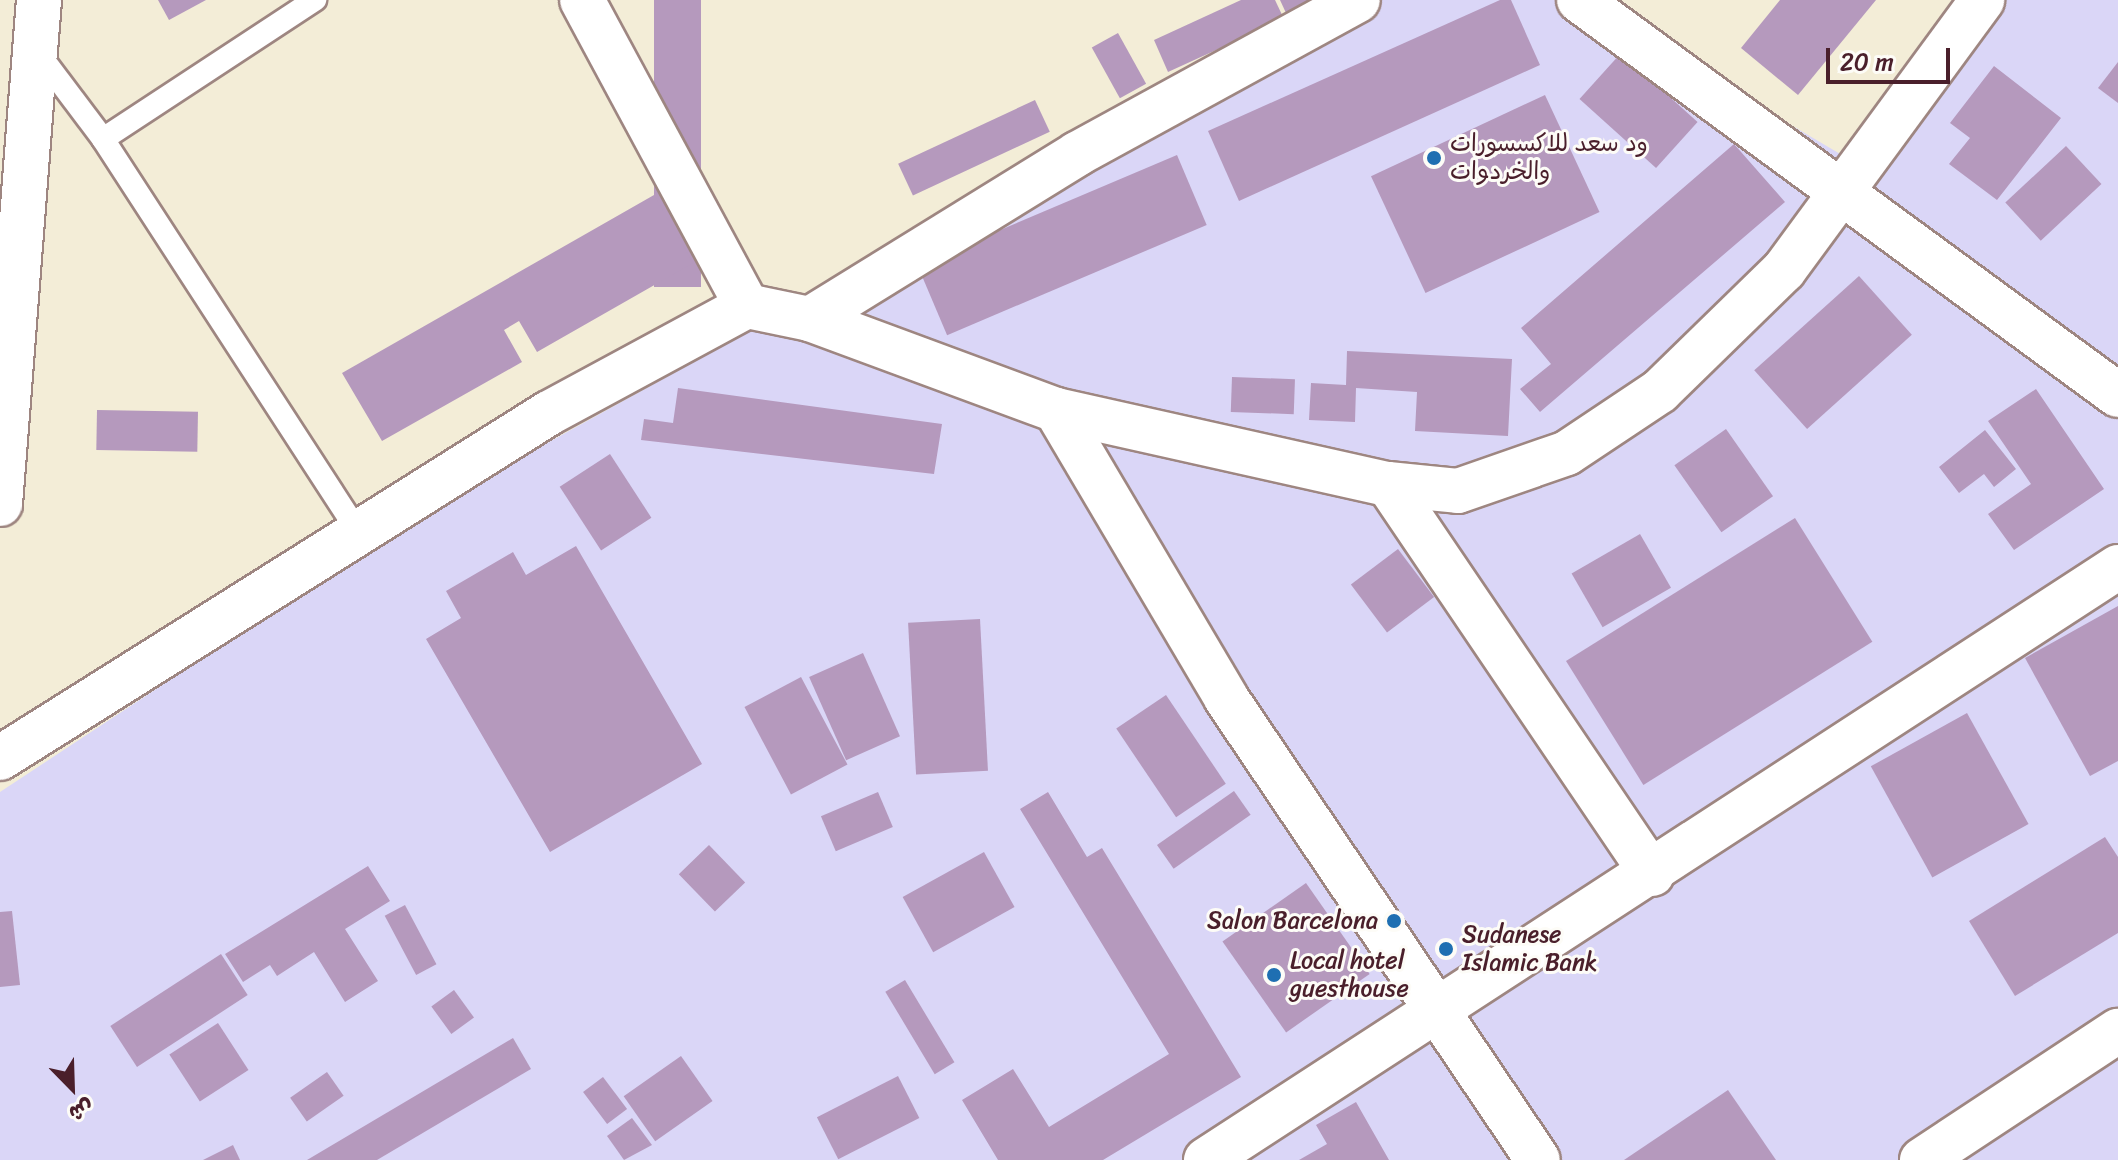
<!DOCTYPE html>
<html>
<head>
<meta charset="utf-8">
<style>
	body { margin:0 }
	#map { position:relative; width:2118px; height:1160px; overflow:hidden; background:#f3edd7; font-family:Sriracha,"Playpen Sans Arabic",sans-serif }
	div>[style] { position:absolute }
	.built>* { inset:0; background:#dad6f7 }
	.building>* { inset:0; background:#b599bd; transform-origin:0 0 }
	.roads { filter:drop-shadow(2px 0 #9e8681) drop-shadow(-2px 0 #9e8681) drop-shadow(0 2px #9e8681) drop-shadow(0 -2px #9e8681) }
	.lane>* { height:22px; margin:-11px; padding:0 11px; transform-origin:11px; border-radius:11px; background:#fff }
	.street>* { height:44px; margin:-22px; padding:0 22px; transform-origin:22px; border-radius:22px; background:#fff }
	.dots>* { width:22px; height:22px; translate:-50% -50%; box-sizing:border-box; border:4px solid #fdfcf7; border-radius:50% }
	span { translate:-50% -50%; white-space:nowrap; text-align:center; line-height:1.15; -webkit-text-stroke:6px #fdfcf7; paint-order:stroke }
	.poi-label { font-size:24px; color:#4a1f2b }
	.left { translate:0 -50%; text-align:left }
	.right { translate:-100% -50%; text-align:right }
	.north { position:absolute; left:32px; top:1048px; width:80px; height:80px; -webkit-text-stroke:6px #fdfcf7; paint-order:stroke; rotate:157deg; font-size:22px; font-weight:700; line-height:32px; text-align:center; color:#4a1f2b }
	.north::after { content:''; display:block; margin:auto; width:28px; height:36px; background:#4a1f2b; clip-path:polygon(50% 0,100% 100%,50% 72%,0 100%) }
	.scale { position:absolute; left:1826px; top:48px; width:124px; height:36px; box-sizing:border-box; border:4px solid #4a1f2b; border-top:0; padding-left:10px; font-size:24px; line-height:28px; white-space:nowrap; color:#4a1f2b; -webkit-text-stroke:6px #fdfcf7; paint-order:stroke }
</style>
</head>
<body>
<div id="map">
	<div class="built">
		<div style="clip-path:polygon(1347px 0,1580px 0,1874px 174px,2003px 0,2118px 0,2118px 1160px,0 1160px,0 792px,437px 504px)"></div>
	</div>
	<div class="building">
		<div style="clip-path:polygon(158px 0,206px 0,169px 20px)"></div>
		<div style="left:654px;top:0;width:47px;height:287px"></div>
		<div style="clip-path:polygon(1241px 0,1275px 0,1284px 19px,1168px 72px,1154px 40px)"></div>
		<div style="clip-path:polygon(1280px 0,1314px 0,1286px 13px)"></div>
		<div style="clip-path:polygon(1500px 0,1511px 0,1540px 65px,1239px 201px,1208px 131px)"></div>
		<div style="clip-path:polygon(1780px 0,1876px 0,1798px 95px,1741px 48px)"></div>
		<div style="left:1118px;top:33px;width:58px;height:30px;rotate:61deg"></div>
		<div style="left:1621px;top:53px;width:103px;height:62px;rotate:42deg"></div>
		<div style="clip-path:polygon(2118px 62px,2118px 103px,2098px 88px)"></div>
		<div style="clip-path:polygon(1994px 66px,2061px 118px,1997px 200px,1949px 164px,1970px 138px,1950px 123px)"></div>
		<div style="left:1545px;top:95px;width:129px;height:192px;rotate:65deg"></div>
		<div style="left:1035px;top:100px;width:35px;height:151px;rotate:65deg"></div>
		<div style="clip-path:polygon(1734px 144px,1785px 202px,1540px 412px,1520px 389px,1551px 364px,1521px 328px)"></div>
		<div style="left:2066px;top:146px;width:52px;height:83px;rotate:47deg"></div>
		<div style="left:1177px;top:155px;width:76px;height:282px;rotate:67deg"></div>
		<div style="clip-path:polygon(654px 195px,693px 263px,537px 352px,519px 321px,504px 330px,522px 362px,382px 441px,342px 373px)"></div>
		<div style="left:1859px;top:276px;width:79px;height:141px;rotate:48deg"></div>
		<div style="clip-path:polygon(1347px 351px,1512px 359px,1508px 436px,1415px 431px,1417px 392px,1356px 388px,1355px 422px,1309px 420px,1311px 383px,1346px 385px)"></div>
		<div style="left:1232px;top:377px;width:63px;height:35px;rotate:2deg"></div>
		<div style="clip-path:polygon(678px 388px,942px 424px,934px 474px,641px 440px,644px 419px,673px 423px)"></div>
		<div style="clip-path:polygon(2036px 389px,2104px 489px,2014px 550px,1988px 514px,2031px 484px,1988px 421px)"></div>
		<div style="left:97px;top:410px;width:101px;height:40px;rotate:1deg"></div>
		<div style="left:1726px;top:429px;width:82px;height:63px;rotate:55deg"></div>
		<div style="clip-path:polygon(1985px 430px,2016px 469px,1994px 487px,1984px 474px,1959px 493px,1939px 467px)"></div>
		<div style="left:610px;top:454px;width:76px;height:60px;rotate:57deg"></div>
		<div style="left:1795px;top:518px;width:146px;height:270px;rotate:58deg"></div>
		<div style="left:1640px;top:534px;width:62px;height:79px;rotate:60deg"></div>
		<div style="clip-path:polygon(576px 546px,702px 764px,550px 852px,426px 639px,461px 618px,446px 591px,513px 552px,526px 575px)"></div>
		<div style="left:1398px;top:549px;width:60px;height:59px;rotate:53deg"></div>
		<div style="clip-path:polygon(2118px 606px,2118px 761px,2090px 776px,2025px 658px)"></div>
		<div style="left:980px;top:619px;width:152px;height:72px;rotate:87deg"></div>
		<div style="left:863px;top:653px;width:91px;height:59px;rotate:66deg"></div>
		<div style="left:801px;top:677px;width:99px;height:64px;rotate:62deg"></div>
		<div style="left:1166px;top:695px;width:107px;height:60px;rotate:56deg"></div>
		<div style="left:1967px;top:713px;width:127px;height:110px;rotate:61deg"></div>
		<div style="left:1234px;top:791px;width:29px;height:94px;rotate:55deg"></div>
		<div style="left:878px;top:792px;width:38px;height:62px;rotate:67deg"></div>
		<div style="clip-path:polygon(1048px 792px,1087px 857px,1102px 848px,1241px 1077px,1103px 1160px,998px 1160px,962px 1100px,1013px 1069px,1049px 1127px,1169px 1054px,1020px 809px)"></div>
		<div style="clip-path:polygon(2105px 837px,2118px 857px,2118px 933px,2015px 996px,1969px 921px)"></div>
		<div style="left:709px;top:845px;width:52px;height:42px;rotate:46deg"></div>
		<div style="left:984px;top:852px;width:63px;height:93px;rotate:61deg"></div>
		<div style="clip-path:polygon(368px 866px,390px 901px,345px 929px,378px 981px,345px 1002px,314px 952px,277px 976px,270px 965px,243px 982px,225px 954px)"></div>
		<div style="left:1306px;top:883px;width:111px;height:102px;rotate:55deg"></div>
		<div style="left:405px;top:905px;width:67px;height:23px;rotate:62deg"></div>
		<div style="clip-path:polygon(12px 911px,20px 985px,0 987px,0 912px)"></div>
		<div style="left:221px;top:954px;width:49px;height:132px;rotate:57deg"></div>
		<div style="left:905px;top:980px;width:96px;height:23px;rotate:59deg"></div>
		<div style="left:454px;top:990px;width:34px;height:28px;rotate:54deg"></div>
		<div style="left:218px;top:1023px;width:56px;height:58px;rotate:57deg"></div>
		<div style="clip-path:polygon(513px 1038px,531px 1069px,377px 1160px,307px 1160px)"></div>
		<div style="left:681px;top:1056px;width:55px;height:70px;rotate:55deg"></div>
		<div style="left:327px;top:1072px;width:29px;height:45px;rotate:55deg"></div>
		<div style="left:898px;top:1076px;width:47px;height:91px;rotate:63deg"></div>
		<div style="left:603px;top:1077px;width:40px;height:25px;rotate:53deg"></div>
		<div style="clip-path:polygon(1728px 1090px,1776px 1160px,1624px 1160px)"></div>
		<div style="clip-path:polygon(1356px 1102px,1389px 1160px,1299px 1160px,1327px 1144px,1316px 1125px)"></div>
		<div style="clip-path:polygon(632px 1118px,652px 1145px,624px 1160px,607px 1136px)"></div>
		<div style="clip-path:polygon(233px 1145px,240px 1160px,203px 1160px)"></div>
	</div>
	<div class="roads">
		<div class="lane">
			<div style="left:39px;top:54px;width:106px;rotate:53deg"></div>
			<div style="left:103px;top:139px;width:466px;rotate:57deg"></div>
			<div style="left:103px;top:139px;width:254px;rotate:-33.3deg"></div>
		</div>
		<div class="street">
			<div style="left:582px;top:0;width:348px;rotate:61.7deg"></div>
			<div style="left:1579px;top:0;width:668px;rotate:36.24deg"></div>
			<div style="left:810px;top:319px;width:314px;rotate:-31.7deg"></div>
			<div style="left:1077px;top:154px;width:320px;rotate:-28.7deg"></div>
			<div style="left:1056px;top:410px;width:334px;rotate:59.4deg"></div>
			<div style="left:1226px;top:698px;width:557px;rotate:55.97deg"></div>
			<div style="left:1388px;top:484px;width:471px;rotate:55.9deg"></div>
			<div style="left:0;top:504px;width:506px;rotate:-85.58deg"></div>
			<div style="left:0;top:758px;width:648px;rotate:-32.15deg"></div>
			<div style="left:549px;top:413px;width:225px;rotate:-28.4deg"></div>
			<div style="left:747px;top:306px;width:64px;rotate:11.7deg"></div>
			<div style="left:810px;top:319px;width:262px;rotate:20.3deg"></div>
			<div style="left:1056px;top:410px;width:340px;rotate:12.6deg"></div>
			<div style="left:1388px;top:484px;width:70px;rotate:5.7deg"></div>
			<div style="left:1458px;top:491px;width:115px;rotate:-19.2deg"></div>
			<div style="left:1567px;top:453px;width:112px;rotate:-33.7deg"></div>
			<div style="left:1660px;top:391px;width:173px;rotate:-44.3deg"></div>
			<div style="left:1784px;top:270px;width:335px;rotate:-53.7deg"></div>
			<div style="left:1206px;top:1160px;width:1088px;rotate:-33.03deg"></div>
			<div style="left:1922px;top:1160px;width:235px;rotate:-33.4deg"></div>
		</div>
	</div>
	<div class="dots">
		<div style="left:1434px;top:158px;background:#1f6fb2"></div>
		<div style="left:1394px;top:921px;background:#1f6fb2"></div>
		<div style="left:1446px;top:949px;background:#1f6fb2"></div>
		<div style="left:1274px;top:975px;background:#1f6fb2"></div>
	</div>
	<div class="poi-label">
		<span class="left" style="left:1450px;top:158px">ود سعد للاكسسورات<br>والخردوات</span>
		<span class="right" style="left:1378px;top:921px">Salon Barcelona</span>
		<span class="left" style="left:1462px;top:949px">Sudanese<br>Islamic Bank</span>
		<span class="left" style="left:1290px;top:975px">Local hotel<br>guesthouse</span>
	</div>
	<div class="north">ش</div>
	<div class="scale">20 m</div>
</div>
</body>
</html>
